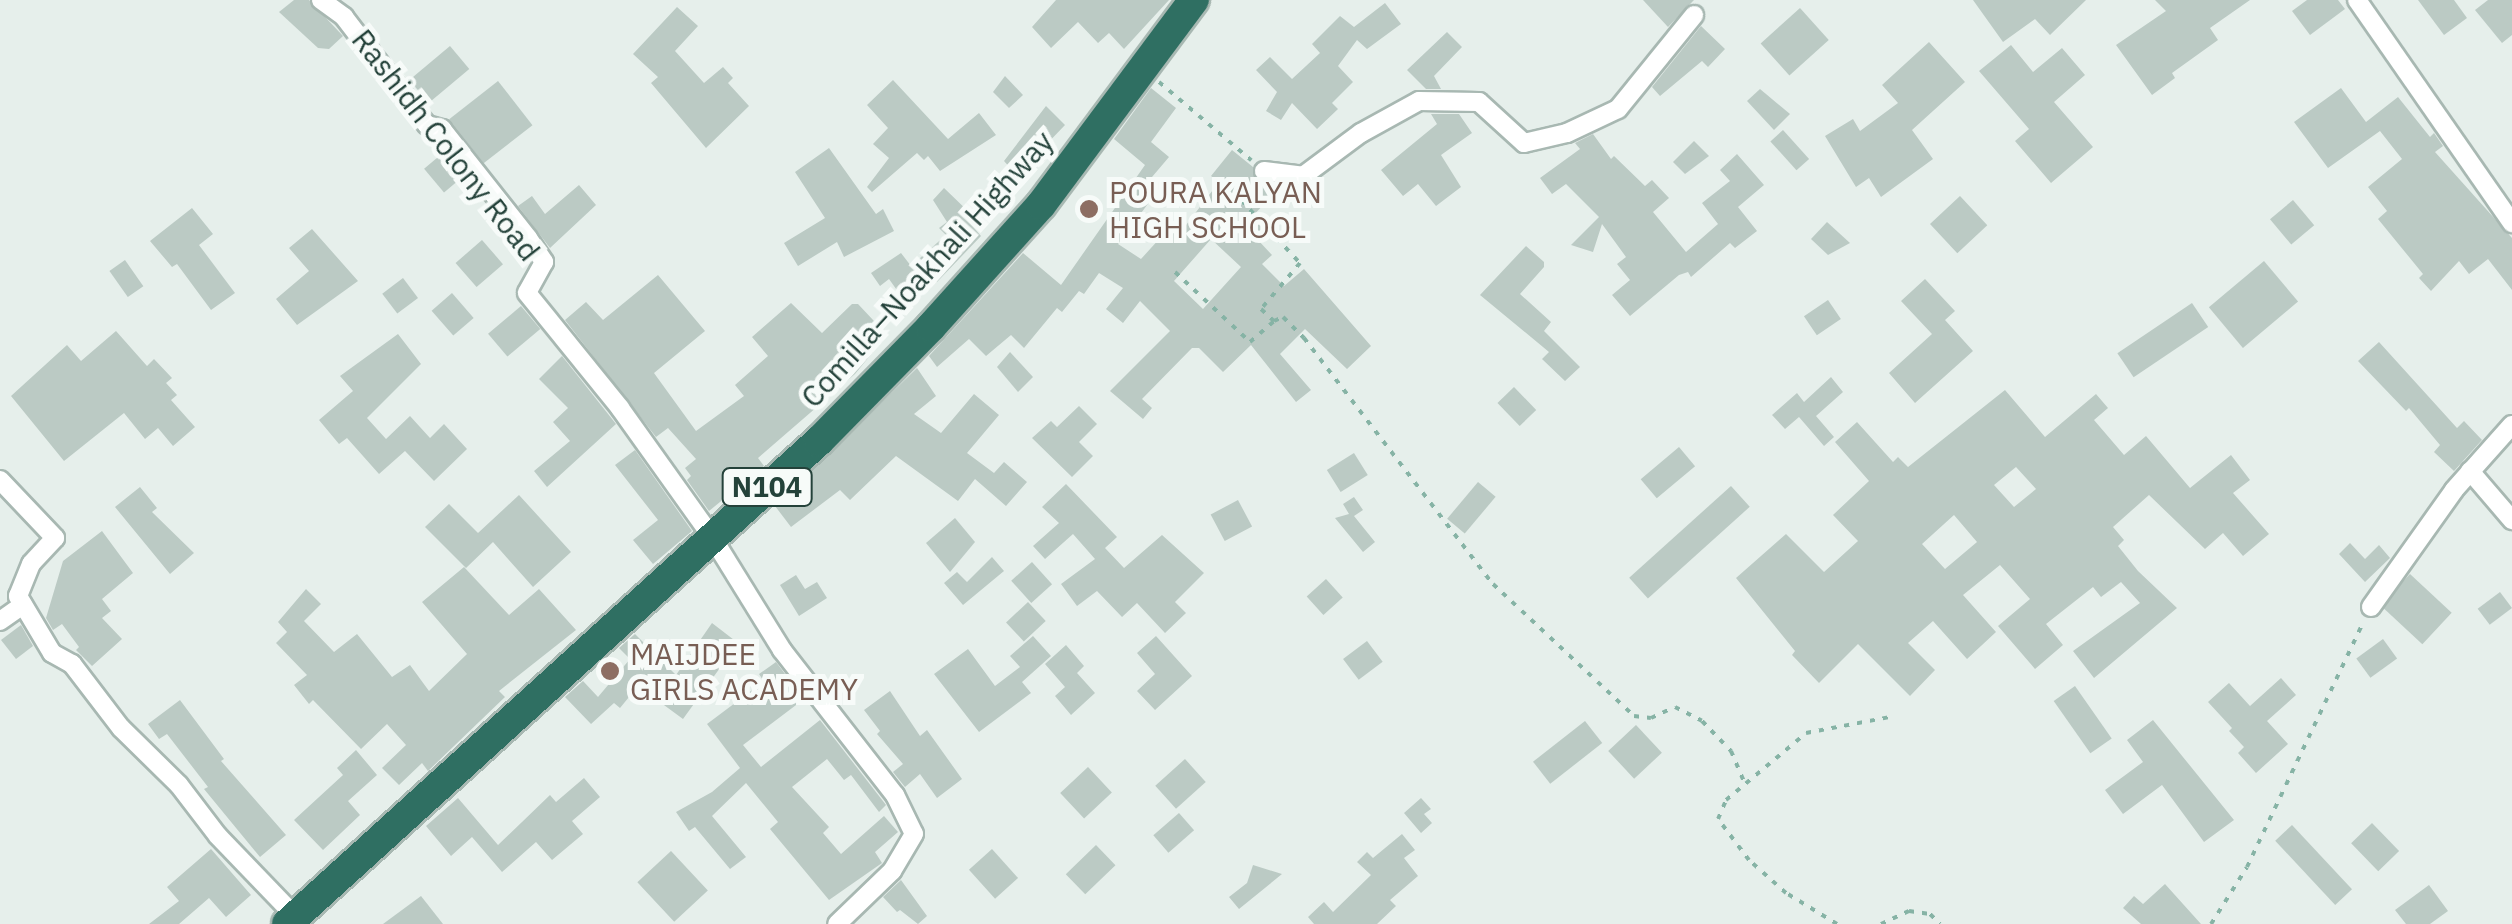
<!DOCTYPE html>
<html>
<head>
<meta charset="utf-8">
<style>
	body { margin:0 }
	#map { position:relative; width:2512px; height:924px; overflow:hidden; background:#e6efeb; font-family:"IBM Plex Sans",sans-serif }
	div>[style] { position:absolute }
	.building>* { inset:0; background:#bbcac4; transform-origin:0 0 }
	.path>* { height:4px; margin-top:-2px; transform-origin:0; background:repeating-linear-gradient(90deg,#86b3a5 0 5px,transparent 0 13px) }
	.roads { filter:drop-shadow(2px 0 #a8b8b2) drop-shadow(-2px 0 #a8b8b2) drop-shadow(0 2px #a8b8b2) drop-shadow(0 -2px #a8b8b2) }
	.street>* { height:18px; margin:-9px; padding:0 9px; transform-origin:9px; border-radius:9px; background:#fff }
	.highway>* { height:30px; margin:-15px; padding:0 15px; transform-origin:15px; border-radius:15px; background:#2f6f62 }
	.dots>* { width:28px; height:28px; translate:-50% -50%; box-sizing:border-box; border:5px solid #f7fbf9; border-radius:50% }
	span { translate:-50% -50%; white-space:nowrap; text-align:center; line-height:1.15; -webkit-text-stroke:10px #f7fbf9; paint-order:stroke }
	.shield-label span { padding:2px 8px; background:#f7fbf9; border:2px solid; border-radius:8px; -webkit-text-stroke-width:0 }
	.shield-label { font-size:28px; color:#24423a; font-weight:700 }
	.street-label { font-size:30px; color:#24423a }
	.education-label { font-size:30px; color:#785e54 }
	.left { translate:0 -50%; text-align:left }
</style>
</head>
<body>
<div id="map">
	<div class="building">
		<div style="clip-path:polygon(294px 0,309px 0,343px 36px,329px 49px,318px 48px,279px 12px)"></div>
		<div style="clip-path:polygon(1056px 0,1169px 0,1124px 49px,1109px 33px,1098px 43px,1078px 22px,1051px 48px,1032px 27px)"></div>
		<div style="clip-path:polygon(1643px 0,1694px 0,1668px 27px)"></div>
		<div style="clip-path:polygon(1973px 0,2086px 0,2050px 35px,2035px 19px,2003px 42px)"></div>
		<div style="clip-path:polygon(2155px 0,2250px 0,2210px 28px,2218px 40px,2172px 73px,2175px 78px,2152px 95px,2116px 45px,2166px 11px)"></div>
		<div style="clip-path:polygon(2307px 0,2338px 0,2345px 9px,2310px 35px,2292px 11px)"></div>
		<div style="clip-path:polygon(2418px 0,2454px 0,2467px 18px,2444px 35px)"></div>
		<div style="clip-path:polygon(2488px 0,2512px 0,2512px 35px,2502px 43px,2475px 10px)"></div>
		<div style="clip-path:polygon(1385px 3px,1401px 24px,1367px 49px,1357px 40px,1338px 66px,1353px 82px,1332px 103px,1338px 109px,1317px 129px,1292px 103px,1281px 120px,1266px 111px,1277px 92px,1256px 70px,1270px 57px,1292px 79px,1320px 53px,1312px 44px,1340px 16px,1354px 27px)"></div>
		<div style="clip-path:polygon(677px 7px,698px 26px,675px 51px,704px 83px,723px 67px,733px 78px,728px 83px,749px 106px,706px 148px,651px 83px,658px 77px,633px 54px)"></div>
		<div style="left:1800px;top:8px;width:43px;height:53px;rotate:48deg"></div>
		<div style="clip-path:polygon(1701px 26px,1725px 49px,1708px 67px,1702px 61px,1660px 96px,1652px 87px)"></div>
		<div style="clip-path:polygon(1447px 32px,1462px 47px,1434px 76px,1441px 89px,1426px 89px,1407px 70px)"></div>
		<div style="clip-path:polygon(1929px 42px,1965px 82px,1912px 130px,1933px 159px,1881px 197px,1869px 178px,1856px 187px,1825px 136px,1853px 119px,1860px 131px,1898px 103px,1882px 85px)"></div>
		<div style="clip-path:polygon(2011px 45px,2033px 72px,2062px 48px,2085px 75px,2054px 102px,2093px 147px,2051px 183px,2015px 141px,2029px 129px,1979px 71px)"></div>
		<div style="left:450px;top:46px;width:30px;height:53px;rotate:50deg"></div>
		<div style="clip-path:polygon(1005px 76px,1023px 95px,1009px 108px,993px 92px)"></div>
		<div style="clip-path:polygon(893px 80px,948px 139px,979px 113px,996px 135px,940px 171px,928px 156px,924px 160px,917px 153px,872px 192px,867px 187px,889px 158px,873px 144px,888px 128px,867px 105px)"></div>
		<div style="left:498px;top:81px;width:56px;height:62px;rotate:52deg"></div>
		<div style="clip-path:polygon(evenodd,1151px 88px,1176px 108px,1151px 142px,1169px 157px,1152px 177px,1162px 185px,1118px 244px,1141px 259px,1171px 226px,1180px 233px,1219px 182px,1211px 176px,1232px 150px,1253px 167px,1257px 181px,1281px 186px,1251px 218px,1265px 230px,1257px 239px,1272px 255px,1262px 264px,1284px 286px,1304px 269px,1371px 346px,1347px 369px,1305px 329px,1280px 354px,1311px 390px,1296px 402px,1251px 345px,1223px 372px,1199px 348px,1192px 348px,1142px 399px,1152px 408px,1143px 419px,1110px 391px,1170px 331px,1140px 301px,1123px 323px,1106px 309px,1123px 288px,1099px 273px,1084px 294px,1079px 291px,1062px 312px,1057px 308px,1024px 348px,1011px 335px,986px 356px,969px 339px,937px 367px,929px 356px,1023px 253px,1061px 285px,1145px 165px,1114px 139px,1151px 88px,1211px 239px,1241px 267px,1203px 309px,1174px 281px,1211px 239px)"></div>
		<div style="clip-path:polygon(2341px 88px,2366px 122px,2398px 97px,2430px 137px,2434px 133px,2443px 146px,2435px 152px,2512px 238px,2512px 290px,2488px 259px,2469px 274px,2459px 261px,2431px 291px,2419px 278px,2423px 274px,2378px 219px,2387px 211px,2368px 187px,2402px 159px,2380px 131px,2328px 168px,2294px 122px)"></div>
		<div style="clip-path:polygon(1760px 89px,1790px 114px,1774px 130px,1747px 101px)"></div>
		<div style="clip-path:polygon(1046px 106px,1065px 125px,1042px 149px,1050px 156px,1022px 181px,1004px 161px)"></div>
		<div style="clip-path:polygon(1431px 114px,1459px 114px,1472px 133px,1441px 155px,1461px 187px,1436px 206px,1418px 184px,1403px 196px,1381px 170px,1437px 124px)"></div>
		<div style="left:1783px;top:130px;width:39px;height:17px;rotate:48deg"></div>
		<div style="clip-path:polygon(1593px 134px,1611px 159px,1614px 156px,1645px 186px,1652px 180px,1669px 198px,1653px 212px,1686px 252px,1718px 224px,1702px 203px,1730px 181px,1720px 170px,1737px 154px,1764px 185px,1738px 207px,1757px 231px,1735px 248px,1730px 243px,1691px 277px,1688px 272px,1679px 275px,1630px 316px,1612px 295px,1630px 280px,1617px 264px,1626px 257px,1602px 224px,1593px 252px,1571px 245px,1599px 217px,1566px 184px,1552px 194px,1540px 178px,1580px 149px,1575px 143px)"></div>
		<div style="clip-path:polygon(1694px 141px,1709px 156px,1685px 174px,1673px 162px)"></div>
		<div style="clip-path:polygon(829px 148px,876px 214px,883px 209px,894px 231px,844px 257px,837px 242px,798px 266px,784px 243px,825px 218px,795px 172px)"></div>
		<div style="left:444px;top:152px;width:31px;height:26px;rotate:50deg"></div>
		<div style="clip-path:polygon(579px 185px,596px 205px,550px 248px,518px 206px,532px 196px,545px 214px)"></div>
		<div style="clip-path:polygon(944px 188px,972px 215px,967px 220px,981px 236px,937px 282px,934px 279px,904px 300px,889px 279px,880px 286px,871px 273px,901px 253px,911px 266px,946px 235px,939px 228px,947px 222px,933px 200px)"></div>
		<div style="left:1960px;top:196px;width:40px;height:41px;rotate:47deg"></div>
		<div style="left:2293px;top:200px;width:33px;height:30px;rotate:50deg"></div>
		<div style="clip-path:polygon(192px 208px,213px 234px,199px 245px,235px 293px,211px 310px,177px 264px,172px 267px,150px 241px)"></div>
		<div style="clip-path:polygon(1827px 222px,1850px 243px,1828px 255px,1811px 239px)"></div>
		<div style="clip-path:polygon(312px 229px,358px 281px,297px 325px,276px 299px,309px 271px,289px 248px)"></div>
		<div style="left:482px;top:240px;width:32px;height:35px;rotate:49deg"></div>
		<div style="clip-path:polygon(1526px 246px,1544px 262px,1544px 267px,1520px 294px,1551px 322px,1544px 331px,1580px 367px,1565px 381px,1542px 359px,1549px 352px,1480px 295px)"></div>
		<div style="left:125px;top:260px;width:32px;height:19px;rotate:55deg"></div>
		<div style="left:2264px;top:261px;width:53px;height:72px;rotate:50deg"></div>
		<div style="clip-path:polygon(658px 275px,705px 331px,654px 373px,696px 431px,744px 396px,735px 385px,768px 356px,752px 337px,791px 303px,822px 333px,852px 304px,858px 304px,874px 321px,858px 336px,873px 352px,855px 374px,758px 458px,764px 466px,709px 511px,687px 480px,691px 476px,685px 468px,696px 459px,668px 428px,656px 437px,565px 320px,586px 302px,603px 320px)"></div>
		<div style="left:403px;top:278px;width:25px;height:26px;rotate:53deg"></div>
		<div style="clip-path:polygon(1925px 279px,1955px 311px,1945px 320px,1973px 351px,1915px 403px,1889px 373px,1932px 334px,1901px 301px)"></div>
		<div style="left:452px;top:293px;width:33px;height:27px;rotate:49deg"></div>
		<div style="left:1828px;top:300px;width:23px;height:29px;rotate:56deg"></div>
		<div style="left:2192px;top:303px;width:29px;height:90px;rotate:56deg"></div>
		<div style="left:521px;top:306px;width:30px;height:43px;rotate:50deg"></div>
		<div style="clip-path:polygon(116px 331px,147px 366px,154px 359px,172px 378px,166px 383px,177px 395px,171px 400px,195px 427px,173px 446px,158px 428px,145px 439px,124px 413px,64px 461px,11px 396px,67px 345px,81px 361px)"></div>
		<div style="clip-path:polygon(398px 334px,421px 364px,367px 418px,386px 439px,410px 416px,430px 438px,444px 424px,467px 449px,434px 481px,405px 451px,379px 474px,347px 438px,339px 444px,319px 420px,353px 391px,340px 376px)"></div>
		<div style="clip-path:polygon(2379px 342px,2457px 428px,2464px 421px,2482px 440px,2454px 471px,2434px 452px,2440px 445px,2409px 408px,2406px 411px,2358px 361px)"></div>
		<div style="clip-path:polygon(1010px 352px,1033px 377px,1018px 392px,997px 367px)"></div>
		<div style="clip-path:polygon(562px 356px,616px 424px,547px 487px,534px 471px,570px 441px,553px 422px,568px 408px,539px 379px)"></div>
		<div style="clip-path:polygon(917px 368px,936px 396px,914px 414px,941px 433px,974px 394px,999px 415px,967px 453px,994px 473px,1004px 462px,1027px 482px,1006px 506px,975px 479px,958px 501px,896px 456px,850px 500px,840px 490px,791px 527px,775px 506px)"></div>
		<div style="clip-path:polygon(1831px 377px,1843px 392px,1816px 416px,1834px 437px,1824px 446px,1799px 417px,1785px 429px,1772px 415px,1797px 393px,1804px 402px)"></div>
		<div style="left:1514px;top:387px;width:32px;height:23px;rotate:46deg"></div>
		<div style="clip-path:polygon(evenodd,2005px 390px,2045px 437px,2096px 394px,2108px 408px,2094px 420px,2124px 455px,2146px 436px,2190px 488px,2231px 455px,2250px 480px,2233px 493px,2269px 534px,2243px 556px,2223px 533px,2205px 549px,2149px 495px,2113px 527px,2124px 540px,2118px 546px,2138px 571px,2177px 608px,2094px 678px,2073px 651px,2140px 603px,2121px 582px,2101px 597px,2093px 587px,2046px 624px,2063px 645px,2035px 669px,1998px 626px,2030px 599px,2000px 565px,1963px 595px,1996px 632px,1967px 659px,1933px 621px,1908px 643px,1935px 670px,1910px 696px,1858px 644px,1819px 683px,1792px 655px,1795px 651px,1736px 578px,1786px 534px,1824px 572px,1858px 541px,1833px 515px,1869px 481px,1835px 442px,1857px 422px,1893px 462px,1898px 457px,1908px 467px,2005px 390px,2016px 467px,2036px 489px,2014px 507px,1994px 485px,2016px 467px,2005px 390px,1954px 515px,1977px 542px,1945px 569px,1922px 544px,1954px 515px)"></div>
		<div style="clip-path:polygon(1079px 406px,1097px 424px,1079px 442px,1093px 456px,1072px 477px,1032px 438px,1051px 421px,1057px 427px)"></div>
		<div style="left:1679px;top:447px;width:25px;height:50px;rotate:50deg"></div>
		<div style="clip-path:polygon(635px 450px,692px 531px,653px 564px,633px 540px,658px 520px,615px 465px)"></div>
		<div style="left:1354px;top:453px;width:26px;height:32px;rotate:58deg"></div>
		<div style="left:1478px;top:482px;width:23px;height:48px;rotate:40deg"></div>
		<div style="clip-path:polygon(1066px 484px,1117px 537px,1105px 548px,1124px 568px,1162px 535px,1204px 573px,1175px 602px,1186px 613px,1165px 633px,1137px 603px,1122px 617px,1097px 591px,1077px 606px,1061px 584px,1095px 559px,1073px 534px,1045px 559px,1033px 546px,1059px 523px,1042px 507px)"></div>
		<div style="left:1731px;top:486px;width:28px;height:137px;rotate:48deg"></div>
		<div style="clip-path:polygon(140px 487px,157px 508px,152px 512px,194px 553px,170px 574px,115px 507px)"></div>
		<div style="clip-path:polygon(519px 495px,571px 552px,533px 587px,493px 542px,466px 568px,425px 527px,449px 504px,478px 533px)"></div>
		<div style="clip-path:polygon(1354px 497px,1363px 510px,1354px 516px,1375px 542px,1363px 552px,1335px 518px,1349px 514px,1343px 504px)"></div>
		<div style="left:1238px;top:500px;width:30px;height:31px;rotate:62deg"></div>
		<div style="clip-path:polygon(955px 518px,975px 542px,950px 572px,926px 543px)"></div>
		<div style="clip-path:polygon(102px 531px,133px 573px,102px 599px,111px 611px,102px 618px,122px 639px,92px 666px,76px 650px,79px 647px,62px 624px,53px 630px,46px 618px,63px 561px)"></div>
		<div style="clip-path:polygon(2350px 543px,2365px 559px,2379px 545px,2390px 558px,2365px 582px,2339px 554px)"></div>
		<div style="clip-path:polygon(992px 557px,1004px 571px,963px 605px,944px 583px,957px 572px,967px 582px)"></div>
		<div style="left:1032px;top:562px;width:30px;height:28px;rotate:48deg"></div>
		<div style="clip-path:polygon(464px 567px,509px 615px,539px 589px,576px 630px,499px 691px,505px 697px,428px 771px,422px 763px,399px 785px,382px 768px,406px 745px,387px 724px,361px 749px,313px 700px,309px 704px,294px 685px,307px 675px,276px 643px,287px 632px,278px 622px,306px 589px,321px 604px,304px 621px,334px 652px,357px 634px,392px 677px,410px 665px,429px 691px,467px 654px,422px 602px)"></div>
		<div style="left:2410px;top:574px;width:57px;height:43px;rotate:43deg"></div>
		<div style="clip-path:polygon(796px 575px,805px 589px,817px 582px,827px 598px,799px 616px,780px 585px)"></div>
		<div style="left:1326px;top:579px;width:25px;height:26px;rotate:48deg"></div>
		<div style="left:2500px;top:592px;width:20px;height:28px;rotate:53deg"></div>
		<div style="left:1028px;top:602px;width:26px;height:30px;rotate:47deg"></div>
		<div style="clip-path:polygon(712px 623px,738px 643px,683px 719px,638px 686px,620px 708px,614px 703px,591px 724px,565px 697px,583px 681px,598px 697px,630px 659px,619px 648px,635px 634px,676px 675px)"></div>
		<div style="clip-path:polygon(21px 625px,33px 646px,16px 659px,1px 640px)"></div>
		<div style="clip-path:polygon(1033px 636px,1051px 656px,1022px 682px,1031px 693px,979px 732px,934px 674px,968px 649px,995px 686px,1020px 667px,1010px 656px)"></div>
		<div style="clip-path:polygon(1156px 636px,1192px 676px,1155px 710px,1137px 691px,1155px 674px,1137px 653px)"></div>
		<div style="left:2383px;top:639px;width:24px;height:33px;rotate:54deg"></div>
		<div style="left:1367px;top:641px;width:26px;height:30px;rotate:53deg"></div>
		<div style="clip-path:polygon(1066px 645px,1084px 666px,1077px 673px,1095px 693px,1071px 715px,1055px 696px,1065px 687px,1045px 664px)"></div>
		<div style="clip-path:polygon(776px 662px,804px 699px,743px 745px,761px 767px,820px 720px,886px 805px,879px 812px,851px 775px,844px 780px,827px 759px,792px 787px,829px 827px,823px 833px,841px 854px,884px 816px,898px 832px,875px 852px,882px 863px,829px 900px,770px 829px,778px 822px,746px 783px,712px 816px,746px 857px,730px 869px,695px 827px,689px 831px,676px 812px,712px 792px,740px 768px,707px 724px,751px 691px,763px 680px,759px 674px)"></div>
		<div style="clip-path:polygon(2281px 678px,2296px 695px,2267px 721px,2288px 744px,2256px 773px,2238px 753px,2244px 747px,2229px 731px,2232px 728px,2208px 702px,2229px 683px,2250px 706px)"></div>
		<div style="left:2075px;top:686px;width:64px;height:26px;rotate:55deg"></div>
		<div style="clip-path:polygon(890px 691px,920px 736px,927px 730px,962px 779px,937px 798px,920px 774px,905px 787px,893px 772px,903px 764px,877px 734px,880px 731px,864px 710px)"></div>
		<div style="clip-path:polygon(180px 700px,224px 759px,221px 761px,286px 835px,260px 857px,204px 789px,208px 787px,167px 734px,159px 739px,148px 724px)"></div>
		<div style="clip-path:polygon(2153px 720px,2234px 820px,2204px 842px,2162px 785px,2123px 814px,2105px 790px,2143px 762px,2127px 740px)"></div>
		<div style="left:1585px;top:721px;width:28px;height:66px;rotate:52deg"></div>
		<div style="left:1636px;top:725px;width:38px;height:38px;rotate:47deg"></div>
		<div style="clip-path:polygon(356px 750px,377px 775px,348px 801px,360px 815px,323px 850px,294px 820px,343px 775px,337px 768px)"></div>
		<div style="left:1185px;top:759px;width:31px;height:40px;rotate:48deg"></div>
		<div style="left:1088px;top:767px;width:35px;height:38px;rotate:47deg"></div>
		<div style="clip-path:polygon(584px 778px,600px 797px,572px 821px,583px 834px,552px 860px,536px 842px,502px 872px,472px 837px,451px 856px,426px 826px,458px 798px,498px 845px,550px 795px,556px 802px)"></div>
		<div style="clip-path:polygon(1421px 798px,1431px 809px,1424px 814px,1432px 823px,1421px 833px,1404px 813px)"></div>
		<div style="left:1179px;top:813px;width:23px;height:34px;rotate:49deg"></div>
		<div style="left:2372px;top:823px;width:39px;height:29px;rotate:46deg"></div>
		<div style="left:2292px;top:825px;width:88px;height:23px;rotate:47deg"></div>
		<div style="clip-path:polygon(1402px 834px,1415px 850px,1404px 858px,1418px 876px,1390px 900px,1396px 906px,1377px 924px,1314px 924px,1308px 917px,1324px 902px,1333px 912px,1371px 875px,1357px 862px,1367px 852px,1373px 858px)"></div>
		<div style="left:1096px;top:845px;width:28px;height:42px;rotate:46deg"></div>
		<div style="clip-path:polygon(211px 849px,251px 895px,226px 917px,209px 898px,179px 924px,149px 924px,179px 901px,167px 887px)"></div>
		<div style="left:992px;top:849px;width:39px;height:31px;rotate:48deg"></div>
		<div style="left:671px;top:851px;width:54px;height:46px;rotate:47deg"></div>
		<div style="clip-path:polygon(1253px 865px,1282px 874px,1239px 909px,1229px 897px,1247px 883px)"></div>
		<div style="clip-path:polygon(901px 880px,927px 916px,918px 924px,900px 910px,897px 912px,883px 897px)"></div>
		<div style="clip-path:polygon(2165px 884px,2201px 924px,2141px 924px,2123px 908px,2134px 896px,2143px 904px)"></div>
		<div style="clip-path:polygon(2429px 885px,2448px 911px,2430px 924px,2406px 924px,2395px 910px)"></div>
		<div style="clip-path:polygon(421px 896px,443px 924px,383px 924px)"></div>
	</div>
	<div class="path">
		<div style="left:1159px;top:82px;width:121px;rotate:40.3deg"></div>
		<div style="left:1254px;top:185px;width:20px;rotate:131deg"></div>
		<div style="left:1241px;top:200px;width:86px;rotate:46.9deg"></div>
		<div style="left:1300px;top:263px;width:60px;rotate:130.3deg"></div>
		<div style="left:1261px;top:309px;width:18px;rotate:43deg"></div>
		<div style="left:1274px;top:321px;width:10px;rotate:-24deg"></div>
		<div style="left:1283px;top:317px;width:30px;rotate:45deg"></div>
		<div style="left:1304px;top:338px;width:310px;rotate:52.5deg"></div>
		<div style="left:1493px;top:584px;width:193px;rotate:43.1deg"></div>
		<div style="left:1634px;top:716px;width:17px;rotate:7deg"></div>
		<div style="left:1651px;top:718px;width:26px;rotate:-25deg"></div>
		<div style="left:1675px;top:707px;width:30px;rotate:27deg"></div>
		<div style="left:1702px;top:721px;width:42px;rotate:46deg"></div>
		<div style="left:1731px;top:751px;width:36px;rotate:67deg"></div>
		<div style="left:1175px;top:272px;width:103px;rotate:43deg"></div>
		<div style="left:1250px;top:342px;width:32px;rotate:-41deg"></div>
		<div style="left:1837px;top:924px;width:60px;rotate:-148.7deg"></div>
		<div style="left:1786px;top:893px;width:50px;rotate:-138.3deg"></div>
		<div style="left:1749px;top:860px;width:51px;rotate:-127.1deg"></div>
		<div style="left:1718px;top:819px;width:21px;rotate:-67deg"></div>
		<div style="left:1726px;top:800px;width:104px;rotate:-39.9deg"></div>
		<div style="left:1806px;top:733px;width:86px;rotate:-10.8deg"></div>
		<div style="left:1881px;top:924px;width:31px;rotate:-25deg"></div>
		<div style="left:1909px;top:911px;width:21px;rotate:8deg"></div>
		<div style="left:1930px;top:914px;width:14px;rotate:45deg"></div>
		<div style="left:2211px;top:924px;width:67px;rotate:-57.7deg"></div>
		<div style="left:2247px;top:867px;width:272px;rotate:-64.6deg"></div>
	</div>
	<div class="roads">
		<div class="street">
			<div style="left:321px;top:0;width:29px;rotate:36deg"></div>
			<div style="left:344px;top:17px;width:136px;rotate:52.5deg"></div>
			<div style="left:427px;top:125px;width:16px;rotate:15deg"></div>
			<div style="left:442px;top:129px;width:139px;rotate:51.7deg"></div>
			<div style="left:528px;top:238px;width:29px;rotate:56deg"></div>
			<div style="left:544px;top:262px;width:35px;rotate:119deg"></div>
			<div style="left:527px;top:293px;width:148px;rotate:51deg"></div>
			<div style="left:620px;top:408px;width:158px;rotate:54.5deg"></div>
			<div style="left:712px;top:537px;width:133px;rotate:58.2deg"></div>
			<div style="left:782px;top:650px;width:184px;rotate:52.1deg"></div>
			<div style="left:895px;top:795px;width:43px;rotate:64deg"></div>
			<div style="left:914px;top:834px;width:43px;rotate:120.7deg"></div>
			<div style="left:892px;top:871px;width:76px;rotate:136.1deg"></div>
			<div style="left:2357px;top:0;width:272px;rotate:55.2deg"></div>
			<div style="left:1264px;top:171px;width:39px;rotate:7deg"></div>
			<div style="left:1303px;top:176px;width:72px;rotate:-36.6deg"></div>
			<div style="left:1361px;top:133px;width:66px;rotate:-28.9deg"></div>
			<div style="left:1419px;top:101px;width:60px;rotate:1deg"></div>
			<div style="left:1479px;top:102px;width:61px;rotate:42.3deg"></div>
			<div style="left:1524px;top:143px;width:44px;rotate:-13.1deg"></div>
			<div style="left:1567px;top:133px;width:56px;rotate:-25.2deg"></div>
			<div style="left:1618px;top:109px;width:121px;rotate:-51deg"></div>
			<div style="left:2470px;top:471px;width:65px;rotate:49.4deg"></div>
			<div style="left:0;top:480px;width:80px;rotate:46.5deg"></div>
			<div style="left:55px;top:538px;width:35px;rotate:133deg"></div>
			<div style="left:31px;top:564px;width:35px;rotate:112deg"></div>
			<div style="left:18px;top:596px;width:66px;rotate:59.2deg"></div>
			<div style="left:52px;top:653px;width:23px;rotate:29deg"></div>
			<div style="left:72px;top:664px;width:81px;rotate:52.6deg"></div>
			<div style="left:121px;top:728px;width:81px;rotate:44.5deg"></div>
			<div style="left:179px;top:785px;width:64px;rotate:52.6deg"></div>
			<div style="left:218px;top:836px;width:111px;rotate:46.1deg"></div>
			<div style="left:2371px;top:607px;width:143px;rotate:-54.6deg"></div>
			<div style="left:2454px;top:490px;width:87px;rotate:-48.3deg"></div>
			<div style="left:0;top:621px;width:28px;rotate:-35deg"></div>
		</div>
		<div class="highway">
			<div style="left:287px;top:924px;width:719px;rotate:-42.24deg"></div>
			<div style="left:819px;top:441px;width:160px;rotate:-45.5deg"></div>
			<div style="left:931px;top:327px;width:164px;rotate:-48deg"></div>
			<div style="left:1041px;top:205px;width:256px;rotate:-53.3deg"></div>
		</div>
	</div>
	<div class="dots">
		<div style="left:1089px;top:209px;background:#8d6e63"></div>
		<div style="left:610px;top:671px;background:#8d6e63"></div>
	</div>
	<div class="shield-label">
		<span style="left:767px;top:487px">N104</span>
	</div>
	<div class="street-label">
		<span style="left:446px;top:145px;rotate:52deg">Rashidh Colony Road</span>
		<span style="left:927px;top:269px;rotate:-48deg">Comilla–Noakhali Highway</span>
	</div>
	<div class="education-label">
		<span class="left" style="left:1109px;top:209px">POURA KALYAN<br>HIGH SCHOOL</span>
		<span class="left" style="left:630px;top:671px">MAIJDEE<br>GIRLS ACADEMY</span>
	</div>
</div>
</body>
</html>
